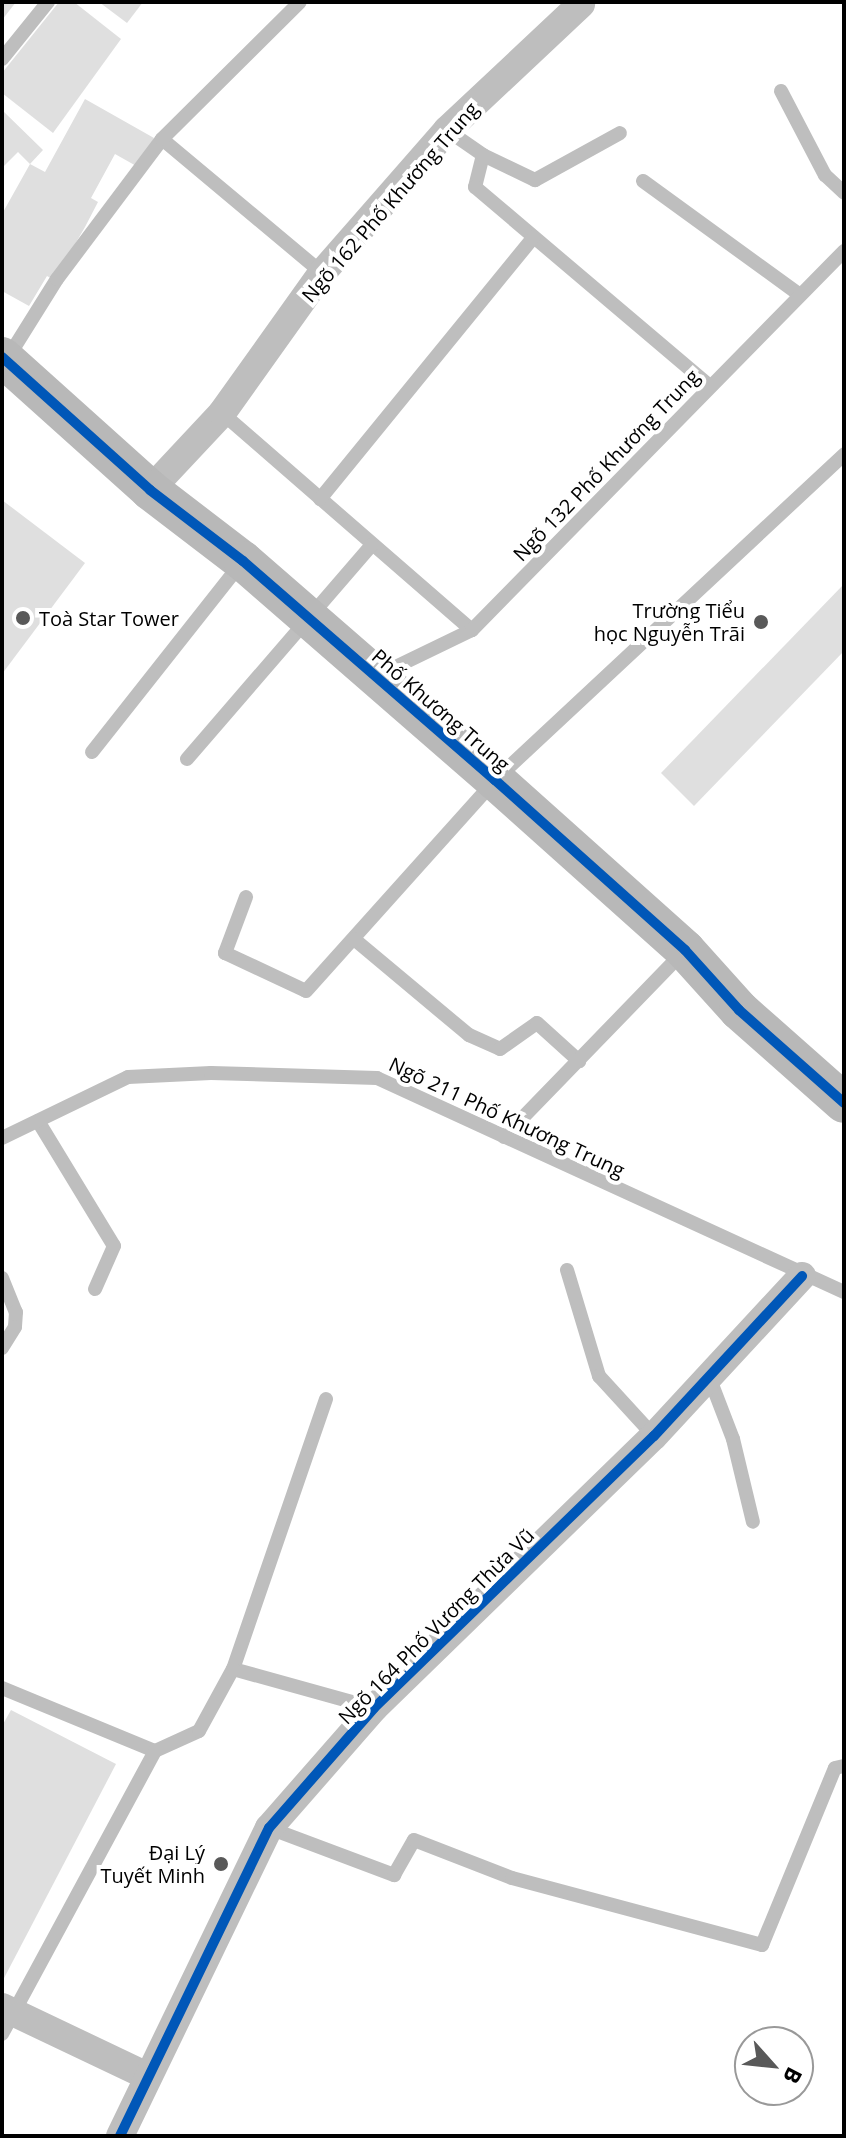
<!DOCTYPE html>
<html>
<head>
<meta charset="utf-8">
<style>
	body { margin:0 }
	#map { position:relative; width:846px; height:2138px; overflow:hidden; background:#fff; font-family:"Open Sans",sans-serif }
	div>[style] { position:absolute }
	.building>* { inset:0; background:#dfdfdf }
	.lane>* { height:14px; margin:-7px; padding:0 7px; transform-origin:7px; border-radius:7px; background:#bebebe }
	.street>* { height:28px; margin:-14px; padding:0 14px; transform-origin:14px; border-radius:14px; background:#bebebe }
	.secondary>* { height:40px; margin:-20px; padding:0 20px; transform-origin:20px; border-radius:20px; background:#b8b8b8 }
	.cycleway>* { height:10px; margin:-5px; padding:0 5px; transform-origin:5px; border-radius:5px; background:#0057b8 }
	.dots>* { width:22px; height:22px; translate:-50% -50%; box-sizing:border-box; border:4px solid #fff; border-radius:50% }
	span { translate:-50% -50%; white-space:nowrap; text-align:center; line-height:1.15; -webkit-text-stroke:8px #fff; paint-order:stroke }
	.street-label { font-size:20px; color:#000 }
	.poi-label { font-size:20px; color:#000 }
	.right { translate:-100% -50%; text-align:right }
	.left { translate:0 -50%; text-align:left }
	.frame { position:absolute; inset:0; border:4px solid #000; pointer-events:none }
	.north { position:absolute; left:734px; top:2026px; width:80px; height:80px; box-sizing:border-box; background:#fff; border:2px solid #999; border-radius:50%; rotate:117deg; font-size:22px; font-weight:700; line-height:32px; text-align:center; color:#000 }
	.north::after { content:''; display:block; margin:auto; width:28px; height:36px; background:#595959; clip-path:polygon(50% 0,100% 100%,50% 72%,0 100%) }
</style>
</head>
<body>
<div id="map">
	<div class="building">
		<div style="clip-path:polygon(2px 2px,16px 2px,2px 20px)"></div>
		<div style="clip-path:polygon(59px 2px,74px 2px,121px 39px,53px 133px,2px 93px,2px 73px)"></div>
		<div style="clip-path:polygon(99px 2px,143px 2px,127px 23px)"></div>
		<div style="clip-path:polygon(85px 99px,154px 138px,138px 167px,115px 154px,91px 198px,98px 202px,85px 227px,54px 280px,47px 276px,29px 306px,2px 291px,2px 214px,30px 164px,18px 152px,2px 168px,2px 110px,43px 150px,30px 164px,45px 172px)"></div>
		<div style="clip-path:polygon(2px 500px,85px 563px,2px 674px)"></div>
		<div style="clip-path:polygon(844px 584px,844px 651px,694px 806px,661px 773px)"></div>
		<div style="clip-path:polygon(11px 1710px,116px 1764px,2px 1982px,2px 1726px)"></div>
	</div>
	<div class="lane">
		<div style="left:2px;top:59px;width:73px;rotate:-51.1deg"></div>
		<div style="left:781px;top:91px;width:95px;rotate:62.4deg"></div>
		<div style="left:825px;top:175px;width:26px;rotate:43deg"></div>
		<div style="left:447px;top:130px;width:44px;rotate:34.8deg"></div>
		<div style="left:483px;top:155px;width:33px;rotate:104deg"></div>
		<div style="left:475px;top:187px;width:308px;rotate:40.3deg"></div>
		<div style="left:162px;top:139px;width:209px;rotate:39.9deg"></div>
		<div style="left:483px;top:155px;width:58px;rotate:25.7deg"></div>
		<div style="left:535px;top:180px;width:97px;rotate:-28.9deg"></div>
		<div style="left:643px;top:181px;width:194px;rotate:36deg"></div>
		<div style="left:7px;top:359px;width:94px;rotate:-58deg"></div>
		<div style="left:57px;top:279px;width:175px;rotate:-53.1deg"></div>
		<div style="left:162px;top:139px;width:194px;rotate:-44.8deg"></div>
		<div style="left:222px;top:413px;width:331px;rotate:41deg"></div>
		<div style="left:320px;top:499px;width:338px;rotate:-50.8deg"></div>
		<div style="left:381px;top:674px;width:101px;rotate:-25.8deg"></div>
		<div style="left:472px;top:630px;width:531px;rotate:-45.53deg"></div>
		<div style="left:92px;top:752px;width:243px;rotate:-51.7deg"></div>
		<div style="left:187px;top:759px;width:283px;rotate:-49.2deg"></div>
		<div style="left:246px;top:897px;width:60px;rotate:110.6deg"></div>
		<div style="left:225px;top:953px;width:89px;rotate:25.1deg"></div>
		<div style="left:306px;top:991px;width:283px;rotate:-48.1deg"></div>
		<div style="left:495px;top:780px;width:478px;rotate:-43deg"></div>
		<div style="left:354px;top:939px;width:150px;rotate:39.9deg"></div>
		<div style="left:469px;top:1035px;width:34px;rotate:24deg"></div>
		<div style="left:500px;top:1049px;width:45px;rotate:-35.1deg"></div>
		<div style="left:537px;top:1023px;width:57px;rotate:42.1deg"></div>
		<div style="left:38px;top:1121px;width:146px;rotate:58.7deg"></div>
		<div style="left:114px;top:1246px;width:47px;rotate:113.8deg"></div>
		<div style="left:504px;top:1137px;width:256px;rotate:-45.9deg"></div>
		<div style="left:2px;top:1138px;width:140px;rotate:-25.8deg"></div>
		<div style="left:128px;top:1077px;width:83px;rotate:-2.8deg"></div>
		<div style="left:211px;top:1073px;width:166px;rotate:1.7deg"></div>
		<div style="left:377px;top:1078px;width:514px;rotate:24.62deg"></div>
		<div style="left:567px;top:1270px;width:111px;rotate:73.2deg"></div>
		<div style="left:599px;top:1376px;width:81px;rotate:47.5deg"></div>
		<div style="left:2px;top:1278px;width:37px;rotate:68deg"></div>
		<div style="left:16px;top:1312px;width:15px;rotate:94deg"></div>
		<div style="left:15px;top:1327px;width:25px;rotate:122deg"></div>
		<div style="left:708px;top:1374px;width:70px;rotate:69deg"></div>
		<div style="left:733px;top:1439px;width:85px;rotate:76.5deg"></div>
		<div style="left:326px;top:1399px;width:286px;rotate:109deg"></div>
		<div style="left:233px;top:1669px;width:146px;rotate:15.5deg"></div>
		<div style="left:2px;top:1688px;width:165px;rotate:22.4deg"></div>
		<div style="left:269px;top:1828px;width:134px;rotate:20.6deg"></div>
		<div style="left:394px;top:1875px;width:40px;rotate:-60.3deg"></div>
		<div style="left:414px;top:1840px;width:105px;rotate:21.2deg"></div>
		<div style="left:512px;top:1878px;width:259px;rotate:15deg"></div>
		<div style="left:762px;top:1945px;width:191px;rotate:-67.6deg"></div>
		<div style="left:835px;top:1768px;width:9px;rotate:-13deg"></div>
		<div style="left:2px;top:2034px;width:322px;rotate:-61.6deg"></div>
		<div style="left:155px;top:1751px;width:48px;rotate:-24.4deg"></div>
		<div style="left:199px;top:1731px;width:71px;rotate:-61.3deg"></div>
	</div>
	<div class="street">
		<div style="left:150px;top:490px;width:105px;rotate:-46.9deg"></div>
		<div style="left:222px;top:413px;width:172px;rotate:-54.5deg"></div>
		<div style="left:322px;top:273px;width:190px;rotate:-48.8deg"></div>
		<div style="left:447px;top:130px;width:184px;rotate:-43.2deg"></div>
		<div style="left:2px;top:2007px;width:161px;rotate:25.4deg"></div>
		<div style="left:120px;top:2136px;width:342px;rotate:-64.2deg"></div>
		<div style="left:269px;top:1828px;width:159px;rotate:-48.8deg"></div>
		<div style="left:374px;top:1708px;width:390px;rotate:-44.2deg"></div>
		<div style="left:654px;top:1436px;width:218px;rotate:-47.2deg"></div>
	</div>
	<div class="secondary">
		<div style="left:2px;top:357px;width:199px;rotate:41.9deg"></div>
		<div style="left:150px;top:490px;width:117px;rotate:37.4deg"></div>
		<div style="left:243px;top:561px;width:334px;rotate:41deg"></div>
		<div style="left:495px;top:780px;width:255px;rotate:41.8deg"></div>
		<div style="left:685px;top:950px;width:81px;rotate:48deg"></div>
		<div style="left:739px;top:1010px;width:140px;rotate:41.5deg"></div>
	</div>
	<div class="cycleway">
		<div style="left:2px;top:357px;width:199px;rotate:41.9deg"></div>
		<div style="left:150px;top:490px;width:117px;rotate:37.4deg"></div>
		<div style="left:243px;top:561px;width:334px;rotate:41deg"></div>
		<div style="left:495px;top:780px;width:255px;rotate:41.8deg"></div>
		<div style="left:685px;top:950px;width:81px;rotate:48deg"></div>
		<div style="left:739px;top:1010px;width:140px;rotate:41.5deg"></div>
		<div style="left:120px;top:2136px;width:342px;rotate:-64.2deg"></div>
		<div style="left:269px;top:1828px;width:159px;rotate:-48.8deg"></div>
		<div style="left:374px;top:1708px;width:390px;rotate:-44.2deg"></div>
		<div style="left:654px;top:1436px;width:218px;rotate:-47.2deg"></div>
	</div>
	<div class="dots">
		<div style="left:23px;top:618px;background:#595959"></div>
		<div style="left:761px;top:622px;background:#595959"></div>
		<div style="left:221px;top:1864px;background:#595959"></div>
	</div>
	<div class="street-label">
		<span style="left:390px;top:202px;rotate:-49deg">Ngõ 162 Phố Khương Trung</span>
		<span style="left:606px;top:465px;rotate:-46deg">Ngõ 132 Phố Khương Trung</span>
		<span style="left:441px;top:710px;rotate:41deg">Phố Khương Trung</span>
		<span style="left:507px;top:1117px;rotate:25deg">Ngõ 211 Phố Khương Trung</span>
		<span style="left:436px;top:1626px;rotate:-45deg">Ngõ 164 Phố Vương Thừa Vũ</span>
	</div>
	<div class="poi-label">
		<span class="right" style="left:745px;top:622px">Trường Tiểu<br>học Nguyễn Trãi</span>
		<span class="left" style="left:39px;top:618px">Toà Star Tower</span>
		<span class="right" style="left:205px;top:1864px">Đại Lý<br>Tuyết Minh</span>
	</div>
	<div class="frame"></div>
	<div class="north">B</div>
</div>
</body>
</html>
